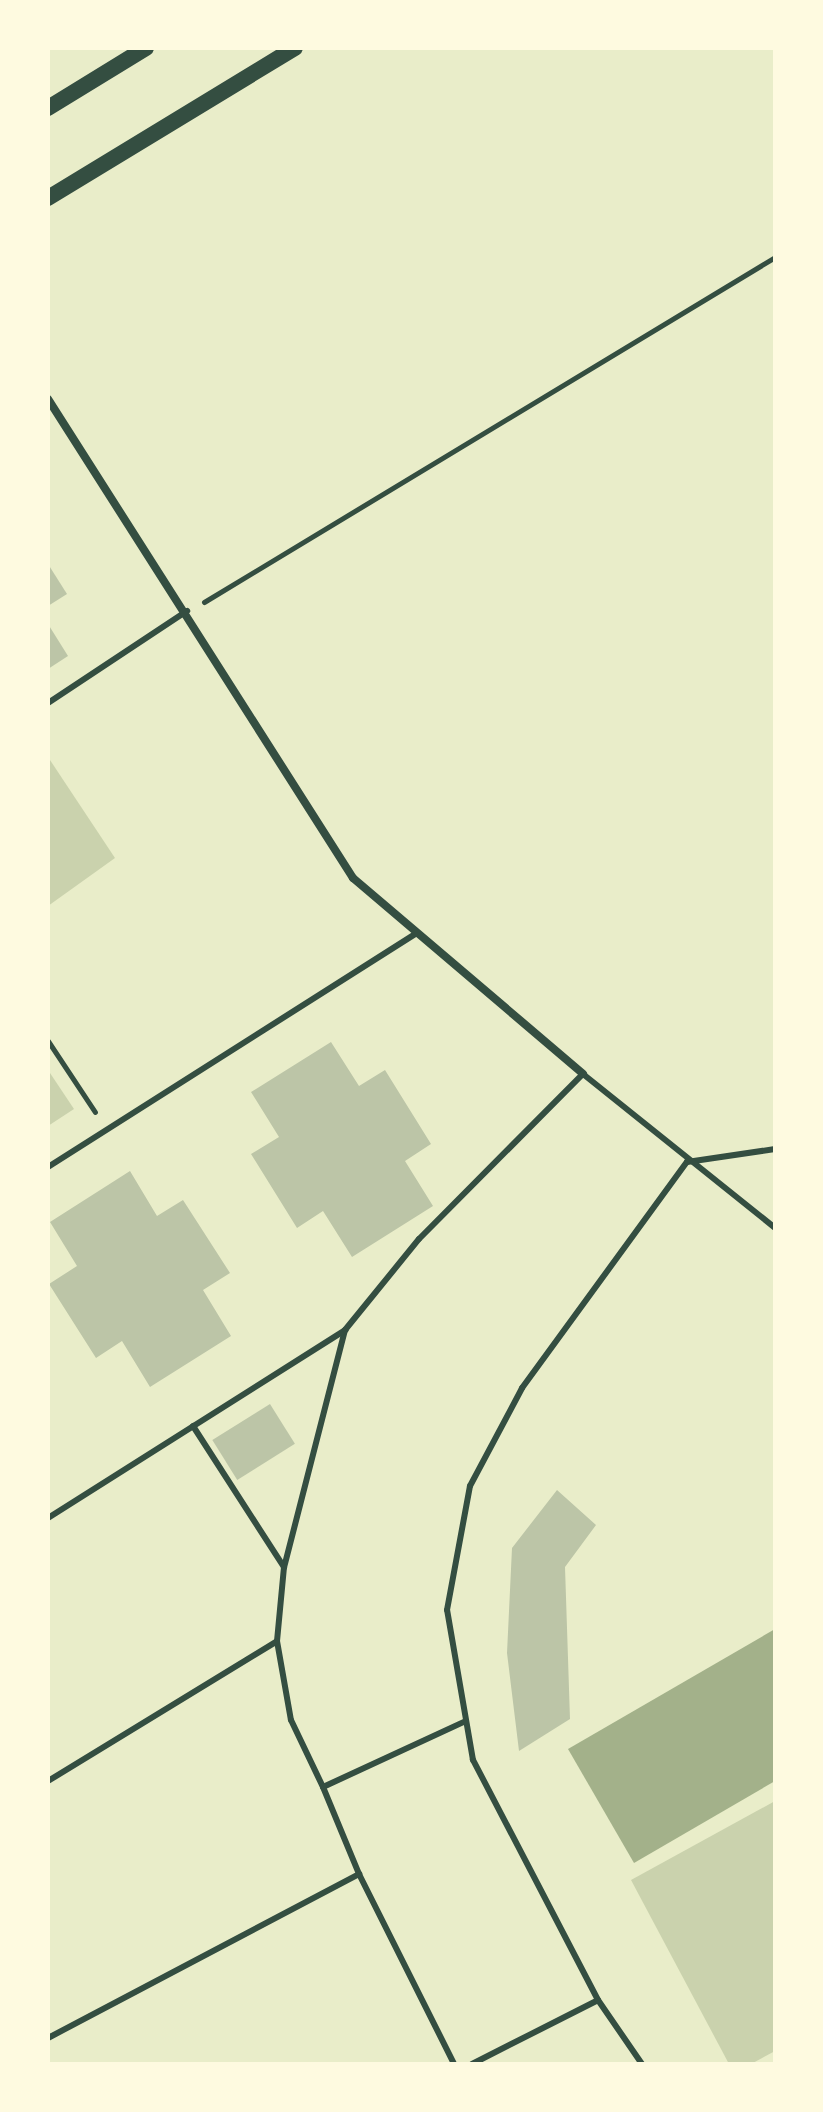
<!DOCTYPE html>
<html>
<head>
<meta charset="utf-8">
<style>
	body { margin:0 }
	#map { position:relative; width:823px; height:2112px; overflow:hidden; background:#e9edc9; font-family:Quicksand,sans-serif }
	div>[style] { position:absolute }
	.green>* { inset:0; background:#cad2ad }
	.water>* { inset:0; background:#a3b18a }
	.building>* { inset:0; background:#bcc5a7; transform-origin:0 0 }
	.path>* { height:5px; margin:-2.5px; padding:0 2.5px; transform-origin:2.5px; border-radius:2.5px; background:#344e41 }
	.service>* { height:6px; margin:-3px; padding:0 3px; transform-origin:3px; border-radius:3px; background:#344e41 }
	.minor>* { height:8px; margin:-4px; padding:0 4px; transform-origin:4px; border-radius:4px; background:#344e41 }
	.secondary>* { height:16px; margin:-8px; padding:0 8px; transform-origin:8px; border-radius:8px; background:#344e41 }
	span { translate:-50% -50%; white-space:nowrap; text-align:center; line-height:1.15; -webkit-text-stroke:6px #fefae0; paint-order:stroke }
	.frame { position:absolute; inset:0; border:50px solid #fefae0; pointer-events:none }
</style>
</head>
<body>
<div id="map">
	<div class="green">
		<div style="clip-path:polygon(48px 757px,115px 858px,48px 906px)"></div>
		<div style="clip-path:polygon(48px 1070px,74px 1109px,48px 1126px)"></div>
		<div style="clip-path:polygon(775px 1801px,775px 2051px,751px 2064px,729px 2064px,631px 1880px)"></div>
	</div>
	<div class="water">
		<div style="clip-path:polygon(775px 1629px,775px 1781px,634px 1863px,568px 1749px)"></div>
	</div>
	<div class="building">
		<div style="clip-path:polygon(48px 564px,67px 594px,48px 606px)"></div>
		<div style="clip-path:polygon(48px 624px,68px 656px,48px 669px)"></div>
		<div style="clip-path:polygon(331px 1042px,359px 1086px,385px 1070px,431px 1144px,405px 1161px,433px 1206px,352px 1257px,323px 1211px,297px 1228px,251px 1154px,279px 1137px,251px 1092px)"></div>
		<div style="clip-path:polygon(130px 1171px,157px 1216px,183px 1200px,230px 1273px,203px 1290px,231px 1336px,150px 1387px,122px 1341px,96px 1358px,49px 1284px,77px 1266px,50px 1222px)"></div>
		<div style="left:270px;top:1404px;width:47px;height:68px;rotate:58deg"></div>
		<div style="clip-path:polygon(557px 1490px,596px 1525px,565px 1567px,570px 1719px,519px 1751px,507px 1653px,512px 1548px)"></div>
	</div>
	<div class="path">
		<div style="left:204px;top:602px;width:667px;rotate:-31.14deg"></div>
		<div style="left:48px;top:1041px;width:85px;rotate:56.5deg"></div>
	</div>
	<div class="service">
		<div style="left:48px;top:703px;width:167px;rotate:-33.5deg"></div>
		<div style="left:687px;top:1162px;width:89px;rotate:-8.4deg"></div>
		<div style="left:48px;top:1167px;width:437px;rotate:-32.4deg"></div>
		<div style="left:345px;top:1330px;width:245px;rotate:104.4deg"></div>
		<div style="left:284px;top:1567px;width:74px;rotate:95.4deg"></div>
		<div style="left:277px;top:1641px;width:80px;rotate:80deg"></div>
		<div style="left:291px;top:1720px;width:74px;rotate:64.5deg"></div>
		<div style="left:323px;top:1787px;width:157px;rotate:-24.8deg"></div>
		<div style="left:193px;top:1426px;width:168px;rotate:57.2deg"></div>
		<div style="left:48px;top:1518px;width:352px;rotate:-32.3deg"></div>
		<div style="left:345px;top:1330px;width:117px;rotate:-50.9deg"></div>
		<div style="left:419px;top:1239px;width:233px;rotate:-45.2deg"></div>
		<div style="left:583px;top:1074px;width:246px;rotate:38.7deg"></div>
		<div style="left:48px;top:1781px;width:268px;rotate:-31.4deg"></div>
		<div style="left:323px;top:1787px;width:94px;rotate:67.5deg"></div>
		<div style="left:359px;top:1874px;width:212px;rotate:63.4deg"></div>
		<div style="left:48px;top:2038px;width:352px;rotate:-27.8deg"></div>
		<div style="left:472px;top:2064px;width:141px;rotate:-26.9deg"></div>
		<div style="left:642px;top:2064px;width:78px;rotate:-124.5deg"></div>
		<div style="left:598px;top:2000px;width:271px;rotate:-117.5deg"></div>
		<div style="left:473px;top:1760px;width:152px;rotate:-99.8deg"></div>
		<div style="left:447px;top:1610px;width:126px;rotate:-79.5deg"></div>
		<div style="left:470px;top:1486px;width:111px;rotate:-62deg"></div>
		<div style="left:522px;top:1388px;width:280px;rotate:-53.9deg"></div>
	</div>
	<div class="minor">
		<div style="left:48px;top:399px;width:568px;rotate:57.51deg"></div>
		<div style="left:353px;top:878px;width:302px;rotate:40.4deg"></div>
	</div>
	<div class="secondary">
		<div style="left:48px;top:108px;width:115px;rotate:-31.5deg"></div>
		<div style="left:48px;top:198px;width:289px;rotate:-31.3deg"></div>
	</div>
	<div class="frame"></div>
</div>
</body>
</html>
